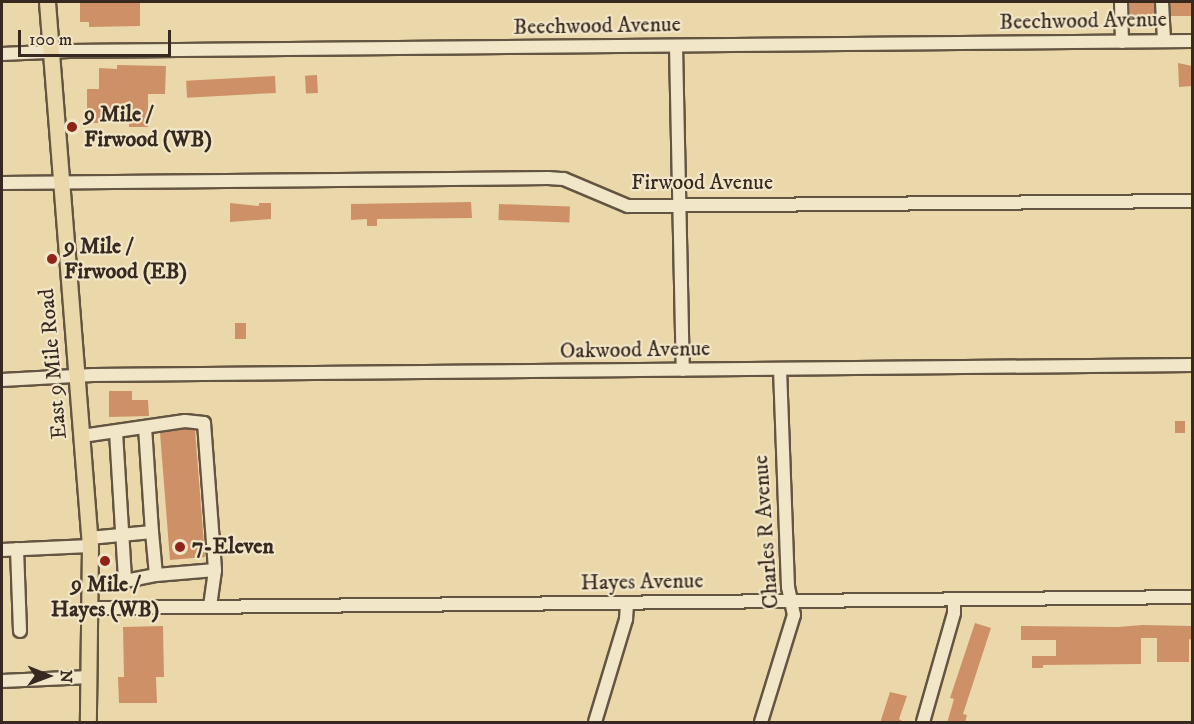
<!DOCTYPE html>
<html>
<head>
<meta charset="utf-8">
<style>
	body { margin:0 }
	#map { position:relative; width:1194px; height:724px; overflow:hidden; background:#ead8aa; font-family:"IM FELL DW Pica",serif }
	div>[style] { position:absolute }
	.building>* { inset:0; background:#ce9167; transform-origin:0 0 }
	.roads { filter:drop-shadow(2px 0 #645542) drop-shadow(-2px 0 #645542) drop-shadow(0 2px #645542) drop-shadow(0 -2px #645542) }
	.minor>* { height:12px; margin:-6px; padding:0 6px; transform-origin:6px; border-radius:6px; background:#f1e6c8 }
	.major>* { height:15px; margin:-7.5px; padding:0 7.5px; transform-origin:7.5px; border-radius:7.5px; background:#ead8aa }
	.dots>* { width:16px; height:16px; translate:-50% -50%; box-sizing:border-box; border:3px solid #f1e6c8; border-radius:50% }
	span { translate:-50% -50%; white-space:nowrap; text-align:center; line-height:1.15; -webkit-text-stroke:4.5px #f1e6c8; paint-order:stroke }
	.street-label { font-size:22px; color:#382920 }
	.poi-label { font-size:22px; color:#382920; font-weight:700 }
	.left { translate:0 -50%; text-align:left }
	.frame { position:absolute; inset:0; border:3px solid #382920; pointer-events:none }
	.north { position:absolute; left:18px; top:646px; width:60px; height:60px; -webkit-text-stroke:4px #f1e6c8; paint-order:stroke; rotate:91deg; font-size:16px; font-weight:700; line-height:24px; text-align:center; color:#382920 }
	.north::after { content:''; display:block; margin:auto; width:21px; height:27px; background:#382920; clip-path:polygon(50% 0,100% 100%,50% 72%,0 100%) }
	.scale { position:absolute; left:18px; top:30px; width:153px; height:27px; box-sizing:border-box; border:3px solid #382920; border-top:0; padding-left:8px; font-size:18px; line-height:21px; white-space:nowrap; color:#382920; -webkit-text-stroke:4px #f1e6c8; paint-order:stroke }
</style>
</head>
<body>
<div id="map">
	<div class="building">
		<div style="clip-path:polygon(80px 2px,140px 2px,140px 26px,89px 27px,89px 22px,80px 22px)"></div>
		<div style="clip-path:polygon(1129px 2px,1154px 2px,1154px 14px,1130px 16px)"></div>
		<div style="left:1170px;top:2px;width:22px;height:14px"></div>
		<div style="clip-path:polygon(1178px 63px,1192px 66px,1192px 86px,1179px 87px)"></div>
		<div style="clip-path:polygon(117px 65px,166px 66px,165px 94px,148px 94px,148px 127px,129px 127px,129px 123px,87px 123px,87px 89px,99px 89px,99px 68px,117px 69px)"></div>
		<div style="left:317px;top:75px;width:18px;height:12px;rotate:87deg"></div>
		<div style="left:275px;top:76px;width:17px;height:89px;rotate:87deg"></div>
		<div style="clip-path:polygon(471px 202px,472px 218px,377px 219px,377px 226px,367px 226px,367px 219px,351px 220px,351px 204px)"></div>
		<div style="clip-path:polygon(230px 203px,259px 206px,259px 203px,271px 203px,271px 219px,230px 222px)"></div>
		<div style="left:499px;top:204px;width:71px;height:16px;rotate:2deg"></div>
		<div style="left:235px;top:323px;width:11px;height:16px"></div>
		<div style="clip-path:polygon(109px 391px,132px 391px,132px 400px,148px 400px,149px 416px,109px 417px)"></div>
		<div style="left:1175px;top:421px;width:10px;height:12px"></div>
		<div style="clip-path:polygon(185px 429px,195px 430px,205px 557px,170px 560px,160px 433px)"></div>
		<div style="clip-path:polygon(975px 623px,991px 628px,963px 714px,967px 715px,965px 723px,947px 723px,954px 699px,950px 698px)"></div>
		<div style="clip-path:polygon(1142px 625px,1192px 626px,1192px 640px,1189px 639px,1189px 662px,1157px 662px,1157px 638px,1141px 638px,1141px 664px,1043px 665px,1043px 668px,1032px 668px,1032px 656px,1056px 656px,1056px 640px,1021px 640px,1021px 626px,1118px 627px)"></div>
		<div style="clip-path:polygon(163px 626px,164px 677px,156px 677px,157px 703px,119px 703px,118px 677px,124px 677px,123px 627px)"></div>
		<div style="clip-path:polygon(890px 692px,907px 696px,899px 719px,905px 723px,880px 723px)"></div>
	</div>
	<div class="roads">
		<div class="minor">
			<div style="left:1121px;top:2px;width:40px;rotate:88.6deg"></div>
			<div style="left:1162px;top:2px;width:39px;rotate:87deg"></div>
			<div style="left:676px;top:46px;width:324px;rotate:88.8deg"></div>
			<div style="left:2px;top:54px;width:67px;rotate:-2.6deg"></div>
			<div style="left:69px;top:51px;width:1123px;rotate:-0.51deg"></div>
			<div style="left:2px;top:183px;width:546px;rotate:-0.52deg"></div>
			<div style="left:548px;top:178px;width:16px;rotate:4deg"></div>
			<div style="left:564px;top:179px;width:69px;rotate:22.9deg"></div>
			<div style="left:628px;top:206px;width:564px;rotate:-0.51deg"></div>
			<div style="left:2px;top:380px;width:91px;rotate:-3.1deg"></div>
			<div style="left:93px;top:375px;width:1099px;rotate:-0.52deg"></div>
			<div style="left:145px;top:427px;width:105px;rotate:86.2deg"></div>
			<div style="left:116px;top:432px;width:149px;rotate:86.5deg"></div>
			<div style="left:125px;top:581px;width:32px;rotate:-11deg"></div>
			<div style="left:82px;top:436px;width:104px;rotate:-8.3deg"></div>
			<div style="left:185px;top:421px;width:19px;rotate:6deg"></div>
			<div style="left:204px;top:423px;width:147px;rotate:85.7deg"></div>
			<div style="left:215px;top:570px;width:59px;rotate:175.2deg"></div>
			<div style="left:156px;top:575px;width:43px;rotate:-95.3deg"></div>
			<div style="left:152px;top:532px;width:63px;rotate:174.6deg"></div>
			<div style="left:17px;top:549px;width:82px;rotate:87.9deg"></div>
			<div style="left:2px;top:550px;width:88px;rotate:-2.6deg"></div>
			<div style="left:210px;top:606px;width:36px;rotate:-82deg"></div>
			<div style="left:91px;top:608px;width:1101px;rotate:-0.57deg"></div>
			<div style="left:2px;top:681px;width:88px;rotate:-2.6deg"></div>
			<div style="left:595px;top:722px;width:108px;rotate:-73.2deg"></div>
			<div style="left:626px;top:619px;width:16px;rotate:-86deg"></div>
			<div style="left:761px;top:722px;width:112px;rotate:-72.9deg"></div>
			<div style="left:794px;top:615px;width:29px;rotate:-102deg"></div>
			<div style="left:788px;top:587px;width:217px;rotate:-92.1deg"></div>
			<div style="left:923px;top:722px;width:113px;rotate:-74.1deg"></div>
			<div style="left:954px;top:613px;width:13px;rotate:-90deg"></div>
		</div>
		<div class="major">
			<div style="left:47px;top:2px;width:546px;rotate:85.48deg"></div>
			<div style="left:90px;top:546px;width:176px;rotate:90.7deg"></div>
		</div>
	</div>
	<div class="dots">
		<div style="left:72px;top:127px;background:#8f2418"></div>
		<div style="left:52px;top:259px;background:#8f2418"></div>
		<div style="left:180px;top:547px;background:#8f2418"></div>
		<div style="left:105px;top:561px;background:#8f2418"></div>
	</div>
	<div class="street-label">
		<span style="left:1083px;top:21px;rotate:-1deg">Beechwood Avenue</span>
		<span style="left:597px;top:26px;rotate:-1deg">Beechwood Avenue</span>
		<span style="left:702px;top:183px">Firwood Avenue</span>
		<span style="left:635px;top:350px;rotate:-1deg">Oakwood Avenue</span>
		<span style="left:53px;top:364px;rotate:-95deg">East 9 Mile Road</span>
		<span style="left:766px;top:532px;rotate:-94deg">Charles R Avenue</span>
		<span style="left:642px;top:582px;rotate:-1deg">Hayes Avenue</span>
	</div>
	<div class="poi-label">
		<span class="left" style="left:84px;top:127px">9 Mile /<br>Firwood (WB)</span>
		<span class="left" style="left:64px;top:259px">9 Mile /<br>Firwood (EB)</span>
		<span class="left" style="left:192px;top:547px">7-Eleven</span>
		<span style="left:105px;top:597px">9 Mile /<br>Hayes (WB)</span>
	</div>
	<div class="frame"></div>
	<div class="north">N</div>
	<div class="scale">100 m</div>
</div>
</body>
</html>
